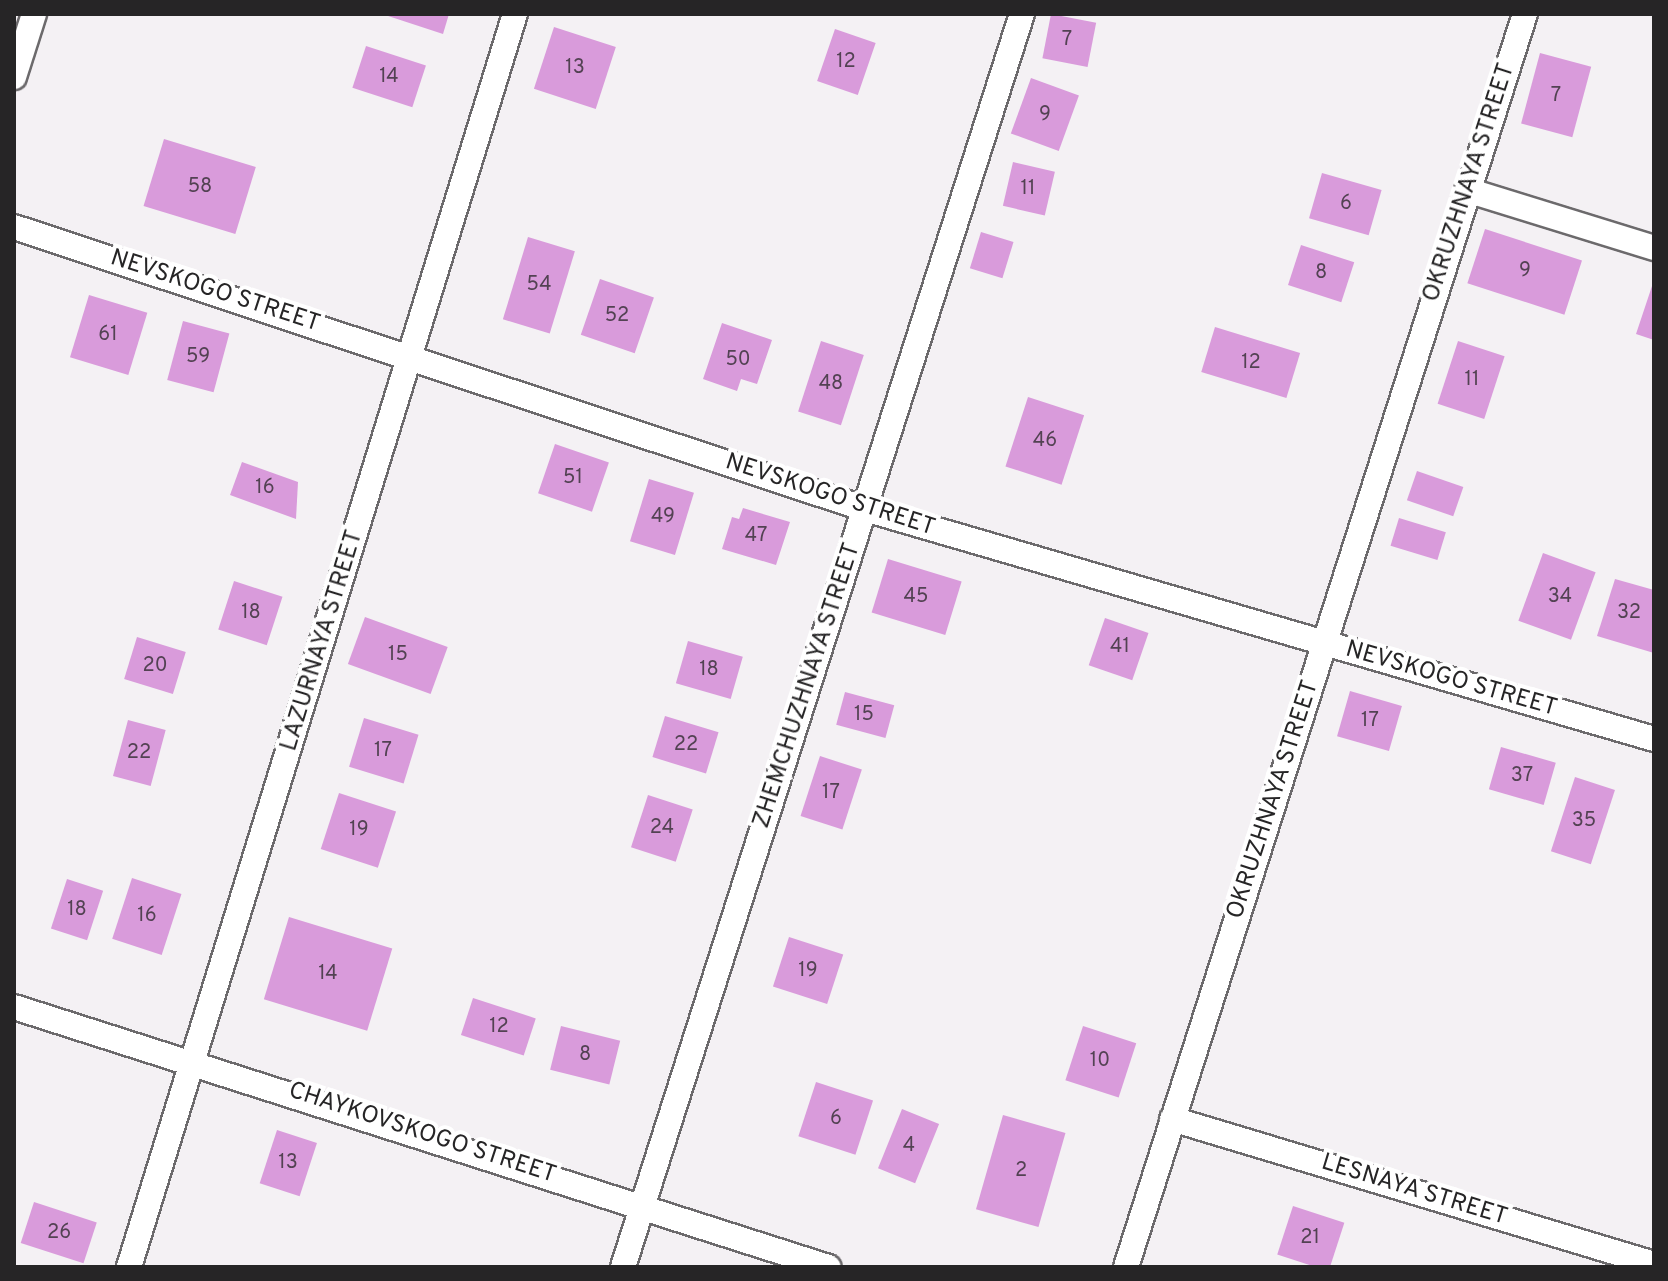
<!DOCTYPE html>
<html>
<head>
<meta charset="utf-8">
<style>
	body { margin:0 }
	#map { position:relative; width:1668px; height:1281px; overflow:hidden; background:#f4f1f4; font-family:Overpass,sans-serif }
	div>[style] { position:absolute }
	.building>* { inset:0; background:#d99bdb; transform-origin:0 0 }
	.roads { filter:drop-shadow(2px 0 #6c6a6c) drop-shadow(-2px 0 #6c6a6c) drop-shadow(0 2px #6c6a6c) drop-shadow(0 -2px #6c6a6c) }
	.minor>* { height:24px; margin:-12px; padding:0 12px; transform-origin:12px; border-radius:12px; background:#fff }
	span { translate:-50% -50%; white-space:nowrap; text-align:center; line-height:1.15; -webkit-text-stroke:8px #fff; paint-order:stroke }
	.number-label { font-size:20px; color:#534253 }
	.number-label span { -webkit-text-stroke-width:0 }
	.street-label { font-size:24px; color:#262526 }
	.frame { position:absolute; inset:0; border:16px solid #262526; pointer-events:none }
</style>
</head>
<body>
<div id="map">
	<div class="building">
		<div style="clip-path:polygon(382px 14px,449px 14px,443px 34px)"></div>
		<div style="left:1051px;top:14px;width:46px;height:45px;rotate:11deg"></div>
		<div style="left:554px;top:27px;width:65px;height:65px;rotate:18deg"></div>
		<div style="left:835px;top:29px;width:43px;height:55px;rotate:19deg"></div>
		<div style="left:366px;top:46px;width:63px;height:44px;rotate:18deg"></div>
		<div style="left:1540px;top:53px;width:53px;height:73px;rotate:15deg"></div>
		<div style="left:1031px;top:78px;width:51px;height:59px;rotate:20deg"></div>
		<div style="left:164px;top:139px;width:96px;height:70px;rotate:17deg"></div>
		<div style="left:1013px;top:162px;width:43px;height:45px;rotate:13deg"></div>
		<div style="left:1322px;top:173px;width:62px;height:47px;rotate:16deg"></div>
		<div style="left:1485px;top:229px;width:102px;height:57px;rotate:18deg"></div>
		<div style="left:981px;top:232px;width:34px;height:38px;rotate:17deg"></div>
		<div style="left:528px;top:237px;width:49px;height:86px;rotate:17deg"></div>
		<div style="left:1301px;top:245px;width:56px;height:42px;rotate:18deg"></div>
		<div style="left:600px;top:279px;width:57px;height:59px;rotate:19deg"></div>
		<div style="clip-path:polygon(1653px 283px,1654px 283px,1654px 340px,1636px 334px)"></div>
		<div style="left:89px;top:295px;width:61px;height:65px;rotate:17deg"></div>
		<div style="left:183px;top:321px;width:48px;height:61px;rotate:15deg"></div>
		<div style="clip-path:polygon(722px 323px,772px 340px,757px 384px,741px 379px,737px 391px,703px 379px)"></div>
		<div style="left:1215px;top:327px;width:89px;height:47px;rotate:17deg"></div>
		<div style="left:821px;top:341px;width:45px;height:74px;rotate:18deg"></div>
		<div style="left:1458px;top:341px;width:49px;height:66px;rotate:18deg"></div>
		<div style="left:1028px;top:397px;width:59px;height:73px;rotate:18deg"></div>
		<div style="left:555px;top:444px;width:57px;height:52px;rotate:19deg"></div>
		<div style="clip-path:polygon(242px 462px,298px 482px,296px 519px,230px 495px)"></div>
		<div style="left:1417px;top:471px;width:49px;height:31px;rotate:19deg"></div>
		<div style="left:649px;top:479px;width:47px;height:65px;rotate:17deg"></div>
		<div style="clip-path:polygon(743px 508px,790px 522px,776px 565px,722px 549px,732px 517px,739px 519px)"></div>
		<div style="left:1399px;top:518px;width:49px;height:29px;rotate:17deg"></div>
		<div style="left:1543px;top:553px;width:56px;height:72px;rotate:20deg"></div>
		<div style="left:888px;top:559px;width:77px;height:56px;rotate:17deg"></div>
		<div style="clip-path:polygon(1615px 579px,1654px 590px,1654px 653px,1597px 636px)"></div>
		<div style="left:234px;top:581px;width:51px;height:51px;rotate:18deg"></div>
		<div style="left:365px;top:617px;width:88px;height:50px;rotate:20deg"></div>
		<div style="left:1105px;top:618px;width:46px;height:50px;rotate:19deg"></div>
		<div style="left:137px;top:637px;width:51px;height:44px;rotate:17deg"></div>
		<div style="left:688px;top:641px;width:57px;height:44px;rotate:16deg"></div>
		<div style="left:1350px;top:691px;width:54px;height:47px;rotate:16deg"></div>
		<div style="left:845px;top:692px;width:51px;height:34px;rotate:15deg"></div>
		<div style="left:665px;top:716px;width:56px;height:43px;rotate:17deg"></div>
		<div style="left:364px;top:718px;width:57px;height:51px;rotate:17deg"></div>
		<div style="left:128px;top:720px;width:39px;height:58px;rotate:15deg"></div>
		<div style="left:1501px;top:747px;width:57px;height:44px;rotate:16deg"></div>
		<div style="left:820px;top:756px;width:44px;height:63px;rotate:18deg"></div>
		<div style="left:1575px;top:777px;width:42px;height:78px;rotate:18deg"></div>
		<div style="left:339px;top:793px;width:60px;height:59px;rotate:18deg"></div>
		<div style="left:648px;top:795px;width:47px;height:55px;rotate:18deg"></div>
		<div style="left:132px;top:878px;width:52px;height:64px;rotate:18deg"></div>
		<div style="left:67px;top:879px;width:38px;height:52px;rotate:18deg"></div>
		<div style="left:289px;top:917px;width:108px;height:86px;rotate:17deg"></div>
		<div style="left:789px;top:937px;width:57px;height:52px;rotate:18deg"></div>
		<div style="left:473px;top:998px;width:66px;height:39px;rotate:18deg"></div>
		<div style="left:561px;top:1026px;width:61px;height:45px;rotate:14deg"></div>
		<div style="left:1083px;top:1026px;width:56px;height:57px;rotate:18deg"></div>
		<div style="left:816px;top:1082px;width:60px;height:57px;rotate:18deg"></div>
		<div style="left:902px;top:1109px;width:40px;height:64px;rotate:22deg"></div>
		<div style="left:1003px;top:1115px;width:65px;height:98px;rotate:16deg"></div>
		<div style="left:277px;top:1130px;width:42px;height:56px;rotate:18deg"></div>
		<div style="left:34px;top:1202px;width:66px;height:43px;rotate:18deg"></div>
		<div style="left:1293px;top:1206px;width:54px;height:51px;rotate:18deg"></div>
	</div>
	<div class="roads">
		<div class="minor">
			<div style="left:14px;top:77px;width:66px;rotate:-72.4deg"></div>
			<div style="left:1467px;top:190px;width:196px;rotate:17.2deg"></div>
			<div style="left:14px;top:227px;width:897px;rotate:18.33deg"></div>
			<div style="left:865px;top:509px;width:822px;rotate:16.25deg"></div>
			<div style="left:14px;top:1007px;width:855px;rotate:17.71deg"></div>
			<div style="left:1172px;top:1119px;width:503px;rotate:16.74deg"></div>
			<div style="left:129px;top:1267px;width:1311px;rotate:-72.88deg"></div>
			<div style="left:623px;top:1267px;width:1315px;rotate:-72.34deg"></div>
			<div style="left:1126px;top:1267px;width:1315px;rotate:-72.34deg"></div>
		</div>
	</div>
	<div class="number-label">
		<span style="left:1067px;top:40px">7</span>
		<span style="left:846px;top:62px">12</span>
		<span style="left:575px;top:68px">13</span>
		<span style="left:389px;top:77px">14</span>
		<span style="left:1556px;top:96px">7</span>
		<span style="left:1045px;top:115px">9</span>
		<span style="left:200px;top:187px">58</span>
		<span style="left:1028px;top:189px">11</span>
		<span style="left:1346px;top:204px">6</span>
		<span style="left:1525px;top:271px">9</span>
		<span style="left:1321px;top:273px">8</span>
		<span style="left:539px;top:285px">54</span>
		<span style="left:617px;top:316px">52</span>
		<span style="left:108px;top:335px">61</span>
		<span style="left:198px;top:357px">59</span>
		<span style="left:738px;top:360px">50</span>
		<span style="left:1251px;top:363px">12</span>
		<span style="left:1472px;top:380px">11</span>
		<span style="left:831px;top:384px">48</span>
		<span style="left:1045px;top:441px">46</span>
		<span style="left:573px;top:478px">51</span>
		<span style="left:265px;top:488px">16</span>
		<span style="left:663px;top:517px">49</span>
		<span style="left:756px;top:536px">47</span>
		<span style="left:916px;top:597px">45</span>
		<span style="left:1560px;top:597px">34</span>
		<span style="left:251px;top:613px">18</span>
		<span style="left:1629px;top:613px">32</span>
		<span style="left:1120px;top:647px">41</span>
		<span style="left:398px;top:655px">15</span>
		<span style="left:155px;top:666px">20</span>
		<span style="left:709px;top:670px">18</span>
		<span style="left:864px;top:715px">15</span>
		<span style="left:1370px;top:721px">17</span>
		<span style="left:686px;top:745px">22</span>
		<span style="left:383px;top:751px">17</span>
		<span style="left:139px;top:753px">22</span>
		<span style="left:1522px;top:776px">37</span>
		<span style="left:831px;top:793px">17</span>
		<span style="left:1584px;top:821px">35</span>
		<span style="left:662px;top:828px">24</span>
		<span style="left:359px;top:830px">19</span>
		<span style="left:77px;top:910px">18</span>
		<span style="left:147px;top:916px">16</span>
		<span style="left:808px;top:971px">19</span>
		<span style="left:328px;top:974px">14</span>
		<span style="left:499px;top:1027px">12</span>
		<span style="left:585px;top:1055px">8</span>
		<span style="left:1100px;top:1061px">10</span>
		<span style="left:836px;top:1119px">6</span>
		<span style="left:909px;top:1146px">4</span>
		<span style="left:288px;top:1163px">13</span>
		<span style="left:1021px;top:1171px">2</span>
		<span style="left:59px;top:1233px">26</span>
		<span style="left:1310px;top:1238px">21</span>
	</div>
	<div class="street-label">
		<span style="left:1470px;top:183px;rotate:-72deg">OKRUZHNAYA STREET</span>
		<span style="left:215px;top:292px;rotate:18deg">NEVSKOGO STREET</span>
		<span style="left:830px;top:496px;rotate:18deg">NEVSKOGO STREET</span>
		<span style="left:323px;top:641px;rotate:-73deg">LAZURNAYA STREET</span>
		<span style="left:1451px;top:680px;rotate:16deg">NEVSKOGO STREET</span>
		<span style="left:808px;top:686px;rotate:-72deg">ZHEMCHUZHNAYA STREET</span>
		<span style="left:1274px;top:800px;rotate:-72deg">OKRUZHNAYA STREET</span>
		<span style="left:422px;top:1134px;rotate:18deg">CHAYKOVSKOGO STREET</span>
		<span style="left:1414px;top:1191px;rotate:17deg">LESNAYA STREET</span>
	</div>
	<div class="frame"></div>
</div>
</body>
</html>
